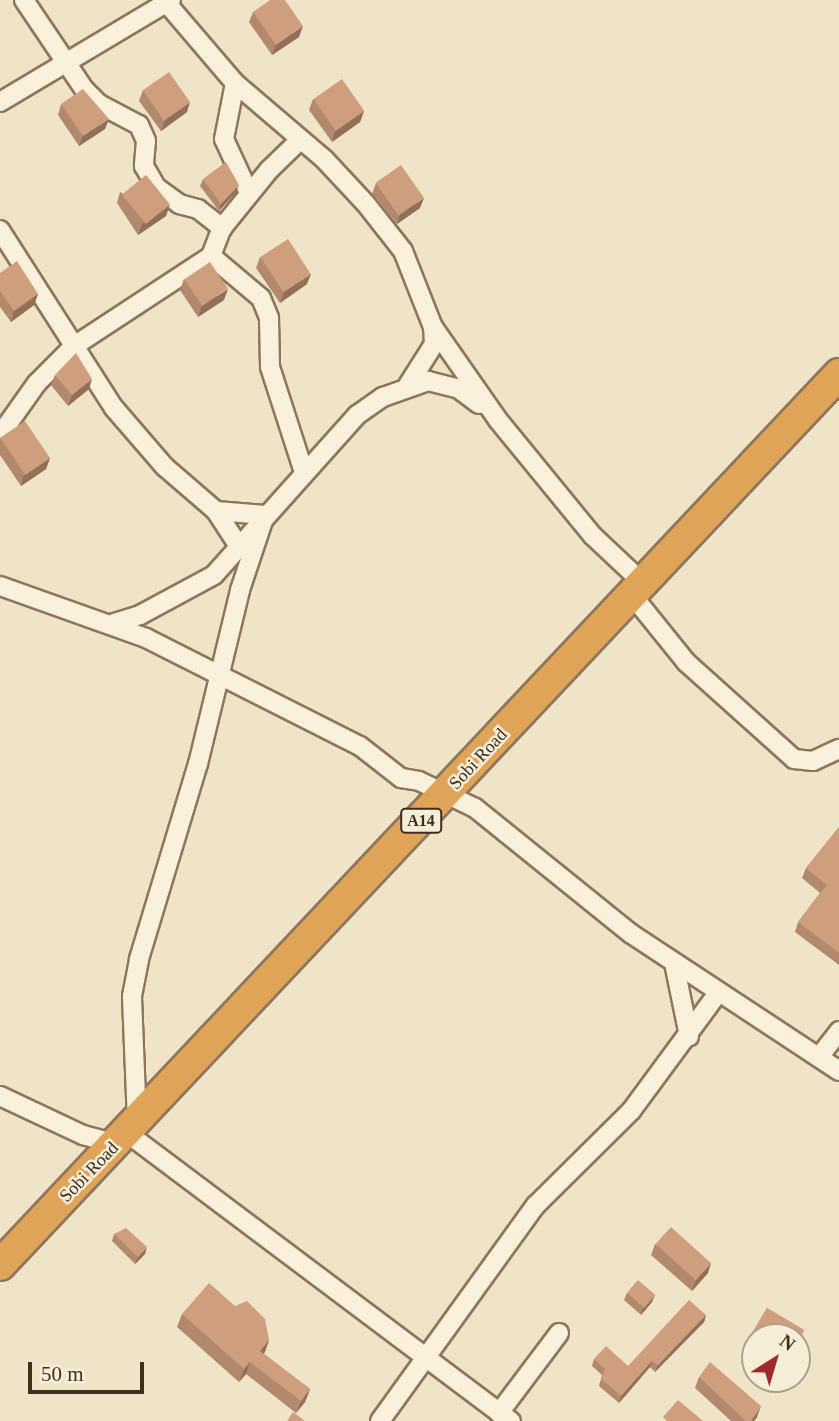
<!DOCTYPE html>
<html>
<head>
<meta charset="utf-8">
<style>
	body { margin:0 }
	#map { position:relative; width:839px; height:1421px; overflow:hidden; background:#f0e4c8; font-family:"Times New Roman",serif }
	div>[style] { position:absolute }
	.roads { filter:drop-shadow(2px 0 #8d765c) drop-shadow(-2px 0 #8d765c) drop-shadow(0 2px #8d765c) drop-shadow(0 -2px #8d765c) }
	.street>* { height:18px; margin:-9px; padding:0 9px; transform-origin:9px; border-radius:9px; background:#faf1dc }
	.highway>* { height:30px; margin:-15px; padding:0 15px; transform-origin:15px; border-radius:15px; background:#e0a458 }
	.wall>* { inset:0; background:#b2896c }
	.shaded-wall>* { inset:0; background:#916f58 }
	.building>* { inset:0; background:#cf9f7d; transform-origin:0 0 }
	span { translate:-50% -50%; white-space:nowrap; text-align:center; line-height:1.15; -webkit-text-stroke:5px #f7eed8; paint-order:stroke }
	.shield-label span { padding:2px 5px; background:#f7eed8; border:2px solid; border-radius:5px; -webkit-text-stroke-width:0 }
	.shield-label { font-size:16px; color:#3d2e20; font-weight:700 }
	.street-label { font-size:18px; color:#3d2e20 }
	.north { position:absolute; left:741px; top:1323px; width:70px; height:70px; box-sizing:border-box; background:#f7eed8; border:2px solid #ada18e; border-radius:50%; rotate:37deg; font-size:19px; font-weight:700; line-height:28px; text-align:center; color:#3d2e20 }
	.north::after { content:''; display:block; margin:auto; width:24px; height:32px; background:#9e2a2b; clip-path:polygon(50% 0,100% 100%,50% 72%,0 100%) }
	.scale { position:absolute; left:28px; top:1362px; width:116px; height:32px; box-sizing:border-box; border:4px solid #3d2e20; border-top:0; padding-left:9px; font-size:21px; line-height:24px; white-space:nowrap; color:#3d2e20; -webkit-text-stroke:5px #f7eed8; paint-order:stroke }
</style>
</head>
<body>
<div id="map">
	<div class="roads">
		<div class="street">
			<div style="left:24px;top:0;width:107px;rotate:56deg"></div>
			<div style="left:84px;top:89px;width:21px;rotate:45deg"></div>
			<div style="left:99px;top:104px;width:45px;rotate:27.7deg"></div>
			<div style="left:139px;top:125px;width:17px;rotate:66deg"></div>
			<div style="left:146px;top:141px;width:25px;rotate:95deg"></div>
			<div style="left:144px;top:166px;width:24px;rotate:60deg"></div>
			<div style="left:156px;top:187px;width:29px;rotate:36deg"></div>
			<div style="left:179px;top:204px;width:20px;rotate:15deg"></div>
			<div style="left:198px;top:209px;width:31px;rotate:38deg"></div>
			<div style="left:164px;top:0;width:109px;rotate:49.5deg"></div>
			<div style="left:235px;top:83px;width:118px;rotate:40.5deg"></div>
			<div style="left:325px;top:160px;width:60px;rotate:47deg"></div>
			<div style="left:366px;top:204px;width:60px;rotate:51.8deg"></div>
			<div style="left:403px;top:251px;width:82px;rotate:68.5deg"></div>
			<div style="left:433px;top:327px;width:113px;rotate:55deg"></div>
			<div style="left:498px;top:420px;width:150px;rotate:50.7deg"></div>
			<div style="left:593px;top:536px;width:69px;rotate:43.2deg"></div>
			<div style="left:235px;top:83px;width:57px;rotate:101.1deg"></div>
			<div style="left:224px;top:139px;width:60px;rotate:65.2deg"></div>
			<div style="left:0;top:102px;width:199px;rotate:-30.8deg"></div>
			<div style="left:0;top:230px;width:211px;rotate:57.4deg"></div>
			<div style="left:114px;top:408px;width:78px;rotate:49.2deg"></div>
			<div style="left:165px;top:467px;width:67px;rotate:40.8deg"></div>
			<div style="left:216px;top:511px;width:44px;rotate:57deg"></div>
			<div style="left:211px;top:256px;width:65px;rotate:40deg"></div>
			<div style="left:261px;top:298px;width:22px;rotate:68deg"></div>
			<div style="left:269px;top:318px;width:49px;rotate:88.8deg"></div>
			<div style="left:270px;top:367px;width:110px;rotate:72.1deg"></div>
			<div style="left:408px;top:385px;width:49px;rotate:-57.6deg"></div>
			<div style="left:434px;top:344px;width:17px;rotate:-93deg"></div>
			<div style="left:0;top:435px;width:64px;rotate:-54.6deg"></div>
			<div style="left:37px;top:383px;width:52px;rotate:-45deg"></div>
			<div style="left:74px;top:346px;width:164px;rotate:-33.3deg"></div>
			<div style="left:211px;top:256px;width:30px;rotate:-69deg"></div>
			<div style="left:222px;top:228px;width:75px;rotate:-51deg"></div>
			<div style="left:269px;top:170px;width:43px;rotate:-44.1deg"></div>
			<div style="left:0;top:586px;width:155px;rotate:19.6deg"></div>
			<div style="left:146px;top:638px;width:240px;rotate:26.8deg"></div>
			<div style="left:360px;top:746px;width:52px;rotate:38deg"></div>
			<div style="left:401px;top:778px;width:18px;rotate:9deg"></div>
			<div style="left:419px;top:781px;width:62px;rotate:25.7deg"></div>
			<div style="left:475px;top:808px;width:199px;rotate:38.9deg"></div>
			<div style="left:630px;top:933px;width:250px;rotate:33.4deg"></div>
			<div style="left:632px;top:595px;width:86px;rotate:51.1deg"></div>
			<div style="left:686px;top:662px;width:145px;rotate:41.9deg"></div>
			<div style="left:794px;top:759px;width:19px;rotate:6deg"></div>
			<div style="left:813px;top:761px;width:29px;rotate:-25deg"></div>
			<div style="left:114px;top:623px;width:27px;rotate:-17deg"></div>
			<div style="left:140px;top:615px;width:84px;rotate:-28.4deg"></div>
			<div style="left:214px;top:575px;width:215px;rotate:-48.2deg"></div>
			<div style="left:357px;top:415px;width:32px;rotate:-35deg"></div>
			<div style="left:383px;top:397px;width:48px;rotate:-19.6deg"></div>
			<div style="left:428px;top:381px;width:32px;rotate:14deg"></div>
			<div style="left:459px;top:389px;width:25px;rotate:37deg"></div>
			<div style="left:674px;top:963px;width:75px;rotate:78.4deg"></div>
			<div style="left:819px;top:1057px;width:33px;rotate:-52deg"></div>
			<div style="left:0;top:1096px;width:92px;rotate:25.2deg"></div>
			<div style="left:83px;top:1135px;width:34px;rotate:15deg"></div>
			<div style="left:137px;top:1122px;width:126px;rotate:-92.3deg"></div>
			<div style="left:132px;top:996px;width:38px;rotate:-79deg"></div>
			<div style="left:139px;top:959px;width:204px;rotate:-73.2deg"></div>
			<div style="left:198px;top:764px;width:179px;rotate:-76.4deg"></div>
			<div style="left:240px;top:590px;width:79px;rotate:-71.6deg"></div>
			<div style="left:265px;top:515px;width:49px;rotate:-175.3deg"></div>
			<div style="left:127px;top:1133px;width:480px;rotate:36.9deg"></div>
			<div style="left:499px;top:1413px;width:100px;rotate:-53.1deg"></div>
			<div style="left:380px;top:1421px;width:266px;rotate:-54.2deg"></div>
			<div style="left:536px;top:1205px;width:134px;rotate:-44.7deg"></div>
			<div style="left:631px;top:1111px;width:147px;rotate:-53.6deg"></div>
		</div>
		<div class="highway">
			<div style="left:0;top:1265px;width:1224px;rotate:-46.72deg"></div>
		</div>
	</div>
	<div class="wall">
		<div style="clip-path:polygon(253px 12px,299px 37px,272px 55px,249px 22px)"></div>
		<div style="clip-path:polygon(143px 90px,187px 112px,161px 131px,139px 101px)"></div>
		<div style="clip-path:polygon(313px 99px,364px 111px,360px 122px,332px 142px,309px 110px)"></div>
		<div style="clip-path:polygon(61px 104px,105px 129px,79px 146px,58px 115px)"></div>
		<div style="clip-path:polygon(203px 179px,236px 192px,219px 211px,200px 186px)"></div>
		<div style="clip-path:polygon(376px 183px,420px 208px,397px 224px,372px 194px)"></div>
		<div style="clip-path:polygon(120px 192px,166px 216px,138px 235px,117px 203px)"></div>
		<div style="clip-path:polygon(260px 257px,307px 284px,280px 303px,256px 268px)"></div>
		<div style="clip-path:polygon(0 273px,38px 294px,34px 305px,11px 322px,0 307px)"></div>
		<div style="clip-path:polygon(184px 279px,224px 300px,198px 317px,180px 290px)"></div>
		<div style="clip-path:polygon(55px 375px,89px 389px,68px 406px,51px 385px)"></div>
		<div style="clip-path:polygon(0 438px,50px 458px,46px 469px,21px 486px,0 455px)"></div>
		<div style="clip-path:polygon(839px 827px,839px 965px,795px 932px,798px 922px,820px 893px,802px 878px,806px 868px)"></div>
		<div style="clip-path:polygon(114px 1234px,145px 1254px,135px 1264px,112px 1241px)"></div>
		<div style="clip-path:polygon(655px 1244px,708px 1273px,692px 1291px,651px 1255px)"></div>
		<div style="clip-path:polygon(627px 1293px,652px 1302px,641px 1315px,624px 1300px)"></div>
		<div style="clip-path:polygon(767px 1308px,804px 1330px,797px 1346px,797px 1337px,755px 1337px,755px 1350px,747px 1345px,751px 1335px)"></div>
		<div style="clip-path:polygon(182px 1314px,269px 1340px,264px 1354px,310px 1389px,305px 1402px,296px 1413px,246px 1374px,239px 1382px,177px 1327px)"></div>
		<div style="clip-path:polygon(706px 1315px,704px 1322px,655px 1372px,650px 1367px,619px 1403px,599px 1386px,602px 1375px,592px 1366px,594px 1359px,628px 1366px)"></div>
		<div style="clip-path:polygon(699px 1377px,757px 1417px,754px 1421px,731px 1421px,695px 1388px)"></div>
	</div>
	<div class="shaded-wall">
		<div style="clip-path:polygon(303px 26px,299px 37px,272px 55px,276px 45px)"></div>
		<div style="clip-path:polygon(190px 102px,187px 112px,161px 131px,165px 120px)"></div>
		<div style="clip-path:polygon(364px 111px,360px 122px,332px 142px,335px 131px)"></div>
		<div style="clip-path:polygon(109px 119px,105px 129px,79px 146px,83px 136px)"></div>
		<div style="clip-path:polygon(239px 185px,236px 192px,219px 211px,221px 204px)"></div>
		<div style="clip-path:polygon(424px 198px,420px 208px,397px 224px,400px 214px)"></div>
		<div style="clip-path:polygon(170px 205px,166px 216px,138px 235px,142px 224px)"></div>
		<div style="clip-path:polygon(311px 274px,307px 284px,280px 303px,284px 292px)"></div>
		<div style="clip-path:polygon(228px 289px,224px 300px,198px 317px,202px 306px)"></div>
		<div style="clip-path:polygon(38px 294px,34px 305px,11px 322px,14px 311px)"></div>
		<div style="clip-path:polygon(92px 379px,89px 389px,68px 406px,72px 395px)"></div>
		<div style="clip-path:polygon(50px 458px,46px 469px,21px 486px,24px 475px)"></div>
		<div style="clip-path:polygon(147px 1247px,145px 1254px,135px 1264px,138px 1257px)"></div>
		<div style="clip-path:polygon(711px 1263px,708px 1273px,692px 1291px,696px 1280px)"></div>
		<div style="clip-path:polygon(655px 1295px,652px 1302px,641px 1315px,643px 1308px)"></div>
		<div style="clip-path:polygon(706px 1315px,704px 1322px,655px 1372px,658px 1365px)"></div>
		<div style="clip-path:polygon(269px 1340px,265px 1352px,255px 1363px,260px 1351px)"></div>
		<div style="clip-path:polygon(652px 1361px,650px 1367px,619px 1403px,621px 1396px)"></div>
		<div style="clip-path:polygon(250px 1362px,246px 1374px,239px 1382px,244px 1369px)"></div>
		<div style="clip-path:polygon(310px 1389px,305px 1402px,296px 1413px,301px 1401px)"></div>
		<div style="clip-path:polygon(761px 1406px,757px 1417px,754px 1421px,751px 1421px)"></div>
	</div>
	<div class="building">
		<div style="clip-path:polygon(270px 0,285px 0,303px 26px,276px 45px,253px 12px)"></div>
		<div style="left:169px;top:72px;width:37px;height:32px;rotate:55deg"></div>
		<div style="left:342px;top:79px;width:39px;height:35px;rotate:55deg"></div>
		<div style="clip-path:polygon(83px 89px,109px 119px,83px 136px,61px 104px)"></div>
		<div style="clip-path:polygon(226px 162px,239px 185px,221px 204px,203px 179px)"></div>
		<div style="left:401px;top:165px;width:40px;height:31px;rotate:55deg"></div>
		<div style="left:146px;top:175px;width:38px;height:31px;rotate:51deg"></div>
		<div style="left:288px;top:239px;width:42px;height:33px;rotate:57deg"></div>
		<div style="clip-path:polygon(17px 261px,38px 294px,14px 311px,0 291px,0 273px)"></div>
		<div style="left:210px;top:262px;width:32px;height:31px;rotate:56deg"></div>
		<div style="clip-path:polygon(76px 353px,92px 379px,72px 395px,55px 375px)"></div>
		<div style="left:25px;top:421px;width:45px;height:30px;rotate:56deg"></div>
		<div style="clip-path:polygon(839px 827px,839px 953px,798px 922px,827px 885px,806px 868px)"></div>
		<div style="left:671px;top:1227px;width:54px;height:23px;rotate:42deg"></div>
		<div style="clip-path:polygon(126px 1228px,147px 1247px,138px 1257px,114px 1234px)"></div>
		<div style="left:638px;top:1280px;width:23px;height:17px;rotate:41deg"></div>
		<div style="clip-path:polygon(209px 1283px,235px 1306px,247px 1301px,265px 1319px,269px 1340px,260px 1351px,310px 1389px,301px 1401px,250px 1362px,244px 1369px,182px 1314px)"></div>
		<div style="clip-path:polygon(689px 1300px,706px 1315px,658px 1365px,652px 1361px,621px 1396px,601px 1379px,605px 1369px,594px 1359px,606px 1346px,628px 1366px)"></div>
		<div style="clip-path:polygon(767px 1308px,804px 1330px,797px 1342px,797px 1337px,755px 1337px,751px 1335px)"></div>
		<div style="clip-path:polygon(710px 1362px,761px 1406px,751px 1421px,746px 1421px,699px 1377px)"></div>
		<div style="clip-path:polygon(678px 1400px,703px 1421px,667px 1421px,663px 1417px)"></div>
		<div style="clip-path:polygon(293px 1412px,305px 1421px,287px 1421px)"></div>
	</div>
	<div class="shield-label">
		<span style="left:421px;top:821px">A14</span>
	</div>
	<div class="street-label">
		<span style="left:478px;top:759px;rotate:-47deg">Sobi Road</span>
		<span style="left:89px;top:1172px;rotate:-46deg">Sobi Road</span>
	</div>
	<div class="north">N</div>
	<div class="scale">50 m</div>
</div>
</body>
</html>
